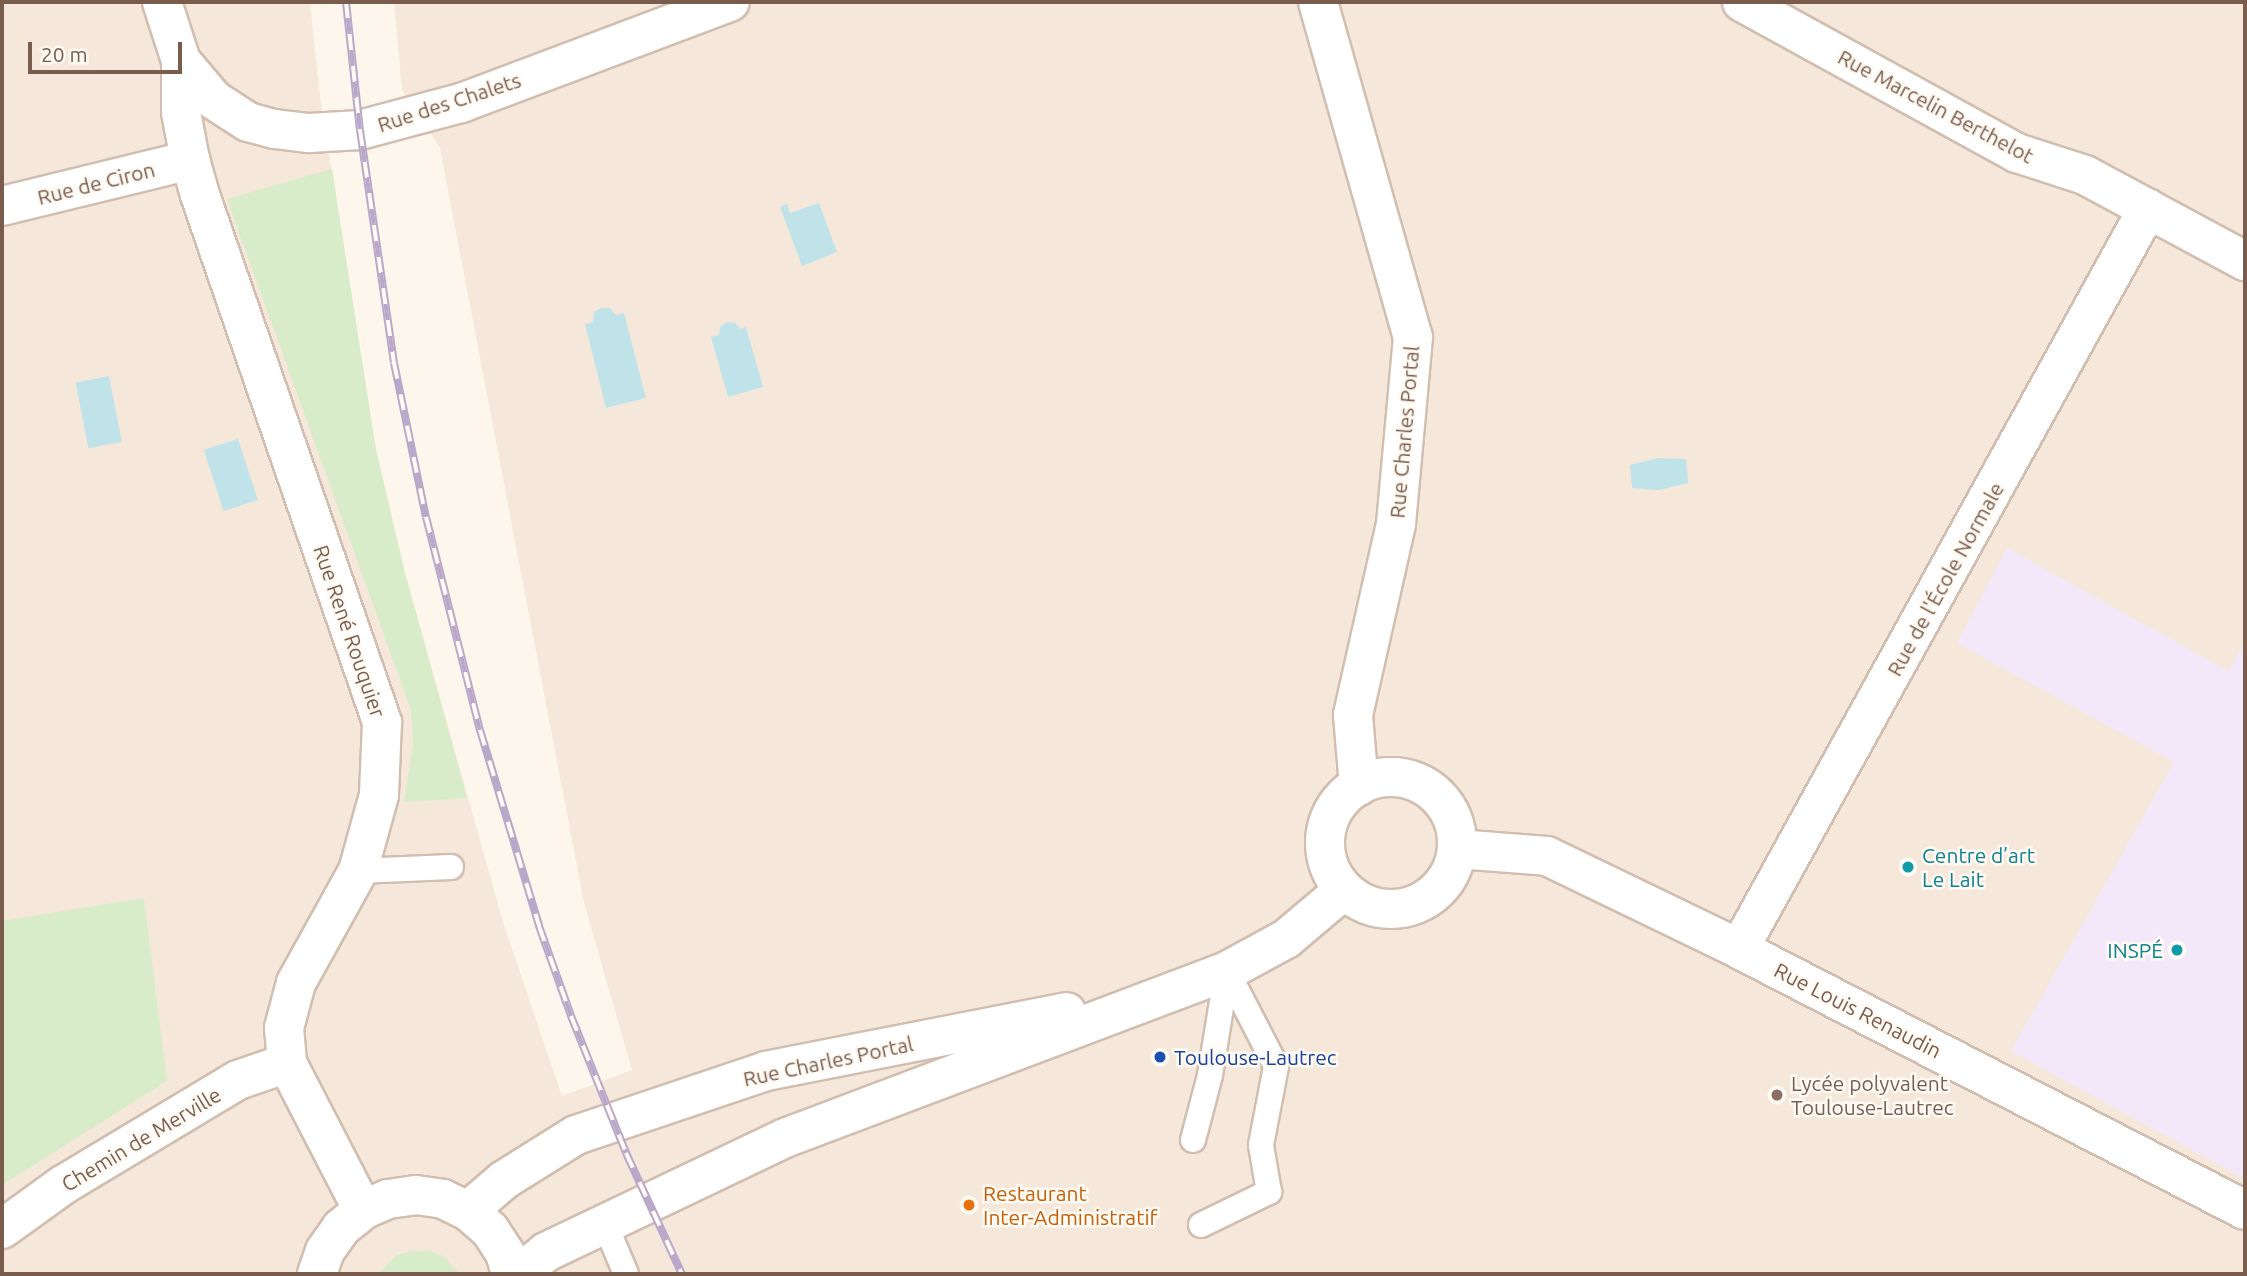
<!DOCTYPE html>
<html>
<head>
<meta charset="utf-8">
<style>
	body { margin:0 }
	#map { position:relative; width:2247px; height:1276px; overflow:hidden; background:#fdf6ec; font-family:Ubuntu,sans-serif }
	div>[style] { position:absolute }
	.residential>* { inset:0; background:#f5e8da }
	.education>* { inset:0; background:#f3e8fa }
	.green>* { inset:0; background:#d8ecc9 }
	.water>* { inset:0; background:#bfe3e8; transform-origin:0 0 }
	.roads { filter:drop-shadow(2px 0 #d1beb0) drop-shadow(-2px 0 #d1beb0) drop-shadow(0 2px #d1beb0) drop-shadow(0 -2px #d1beb0) }
	.service>* { height:24px; margin:-12px; padding:0 12px; transform-origin:12px; border-radius:12px; background:#fff }
	.minor>* { height:38px; margin:-19px; padding:0 19px; transform-origin:19px; border-radius:19px; background:#fff }
	.tertiary>* { height:38px; margin:-19px; padding:0 19px; transform-origin:19px; border-radius:19px; background:#fff }
	.tertiary>.ring { margin:-19px; padding:0; box-sizing:content-box; background:none; border:38px solid #fff; border-radius:50% }
	.rail>* { height:8px; margin-top:-4px; transform-origin:0; background:repeating-linear-gradient(90deg,#fffaf3 0 16px,#b9a8c9 0 32px); box-sizing:border-box; border-block:2px solid #b9a8c9 }
	.dots>* { width:19px; height:19px; translate:-50% -50%; box-sizing:border-box; border:4px solid #fffaf3; border-radius:50% }
	span { translate:-50% -50%; white-space:nowrap; text-align:center; line-height:1.15; -webkit-text-stroke:5px #fffaf3; paint-order:stroke }
	.street-label { font-size:21px; color:#7a5c4d }
	.culture-label { font-size:21px; color:#0d838f }
	.left { translate:0 -50%; text-align:left }
	.right { translate:-100% -50%; text-align:right }
	.transit-label { font-size:21px; color:#164399 }
	.education-label { font-size:21px; color:#785e54 }
	.food-label { font-size:21px; color:#c56008 }
	.frame { position:absolute; inset:0; border:4px solid #7a5c4d; pointer-events:none }
	.scale { position:absolute; left:28px; top:42px; width:154px; height:32px; box-sizing:border-box; border:4px solid #7a5c4d; border-top:0; padding-left:9px; font-size:21px; line-height:24px; white-space:nowrap; color:#7a5c4d; -webkit-text-stroke:5px #fffaf3; paint-order:stroke }
</style>
</head>
<body>
<div id="map">
	<div class="residential">
		<div style="clip-path:polygon(2px 2px,310px 2px,320px 97px,376px 450px,405px 573px,503px 922px,562px 1096px,632px 1070px,584px 903px,440px 148px,402px 90px,394px 2px,2245px 2px,2245px 1274px,2px 1274px)"></div>
	</div>
	<div class="education">
		<div style="clip-path:polygon(2007px 548px,2228px 671px,2245px 643px,2245px 1179px,2011px 1051px,2174px 762px,1957px 643px)"></div>
	</div>
	<div class="green">
		<div style="clip-path:polygon(332px 169px,376px 450px,405px 573px,467px 798px,404px 802px,413px 744px,411px 710px,227px 199px)"></div>
		<div style="clip-path:polygon(144px 898px,167px 1081px,2px 1185px,2px 921px)"></div>
		<div style="clip-path:polygon(412px 1251px,428px 1251px,443px 1256px,460px 1274px,377px 1274px,397px 1255px)"></div>
	</div>
	<div class="water">
		<div style="clip-path:polygon(819px 203px,837px 252px,802px 266px,780px 207px,787px 204px,790px 213px)"></div>
		<div style="clip-path:polygon(601px 308px,610px 308px,616px 315px,624px 313px,646px 398px,606px 408px,585px 324px,593px 322px,594px 312px)"></div>
		<div style="clip-path:polygon(727px 322px,736px 323px,740px 329px,746px 327px,763px 387px,728px 397px,711px 337px,719px 335px,720px 327px)"></div>
		<div style="left:109px;top:376px;width:67px;height:34px;rotate:79deg"></div>
		<div style="left:238px;top:439px;width:64px;height:36px;rotate:72deg"></div>
		<div style="clip-path:polygon(1658px 458px,1686px 459px,1688px 483px,1659px 490px,1632px 488px,1630px 465px)"></div>
	</div>
	<div class="roads">
		<div class="service">
			<div style="left:358px;top:871px;width:93px;rotate:-2.5deg"></div>
			<div style="left:1193px;top:1140px;width:67px;rotate:-75.3deg"></div>
			<div style="left:1210px;top:1075px;width:105px;rotate:-80.7deg"></div>
			<div style="left:605px;top:1224px;width:54px;rotate:67.2deg"></div>
			<div style="left:1201px;top:1225px;width:76px;rotate:-25.9deg"></div>
			<div style="left:1269px;top:1192px;width:48px;rotate:-99.7deg"></div>
			<div style="left:1261px;top:1145px;width:80px;rotate:-79.2deg"></div>
			<div style="left:1276px;top:1066px;width:107px;rotate:-117.3deg"></div>
		</div>
		<div class="minor">
			<div style="left:1742px;top:2px;width:314px;rotate:28.8deg"></div>
			<div style="left:2017px;top:153px;width:71px;rotate:17.9deg"></div>
			<div style="left:2085px;top:175px;width:182px;rotate:28.3deg"></div>
			<div style="left:2px;top:206px;width:194px;rotate:-13.7deg"></div>
			<div style="left:1457px;top:849px;width:90px;rotate:4.4deg"></div>
			<div style="left:1547px;top:856px;width:213px;rotate:25.8deg"></div>
			<div style="left:1739px;top:949px;width:569px;rotate:27.29deg"></div>
			<div style="left:1739px;top:949px;width:846px;rotate:-61.1deg"></div>
			<div style="left:2px;top:1229px;width:75px;rotate:-35.8deg"></div>
			<div style="left:63px;top:1185px;width:204px;rotate:-31deg"></div>
			<div style="left:238px;top:1080px;width:52px;rotate:-19.1deg"></div>
		</div>
		<div class="tertiary">
			<div style="left:162px;top:2px;width:62px;rotate:72.1deg"></div>
			<div style="left:181px;top:61px;width:51px;rotate:90deg"></div>
			<div style="left:181px;top:112px;width:49px;rotate:79.4deg"></div>
			<div style="left:190px;top:160px;width:36px;rotate:74deg"></div>
			<div style="left:200px;top:195px;width:558px;rotate:70.95deg"></div>
			<div style="left:382px;top:722px;width:73px;rotate:92.4deg"></div>
			<div style="left:379px;top:795px;width:79px;rotate:105.4deg"></div>
			<div style="left:358px;top:871px;width:128px;rotate:119deg"></div>
			<div style="left:296px;top:983px;width:47px;rotate:104.9deg"></div>
			<div style="left:284px;top:1028px;width:35px;rotate:85deg"></div>
			<div style="left:287px;top:1063px;width:165px;rotate:62.7deg"></div>
			<div style="left:1318px;top:2px;width:348px;rotate:74.2deg"></div>
			<div style="left:1413px;top:337px;width:188px;rotate:95.2deg"></div>
			<div style="left:1396px;top:524px;width:196px;rotate:102.7deg"></div>
			<div style="left:1353px;top:715px;width:71px;rotate:85.2deg"></div>
			<div style="left:181px;top:61px;width:51px;rotate:49.8deg"></div>
			<div style="left:214px;top:100px;width:40px;rotate:32.9deg"></div>
			<div style="left:248px;top:122px;width:28px;rotate:15deg"></div>
			<div style="left:275px;top:129px;width:34px;rotate:7deg"></div>
			<div style="left:309px;top:133px;width:51px;rotate:-3.4deg"></div>
			<div style="left:360px;top:130px;width:105px;rotate:-15deg"></div>
			<div style="left:461px;top:103px;width:287px;rotate:-20.6deg"></div>
			<div class="ring" style="left:1325px;top:777px;width:94px;height:94px"></div>
			<div style="left:468px;top:1211px;width:48px;rotate:-40.7deg"></div>
			<div style="left:504px;top:1180px;width:85px;rotate:-32deg"></div>
			<div style="left:576px;top:1135px;width:200px;rotate:-18.6deg"></div>
			<div style="left:766px;top:1071px;width:306px;rotate:-11.1deg"></div>
			<div style="left:317px;top:1274px;width:24px;rotate:-71deg"></div>
			<div style="left:325px;top:1251px;width:28px;rotate:-55deg"></div>
			<div style="left:341px;top:1228px;width:28px;rotate:-39deg"></div>
			<div style="left:363px;top:1210px;width:27px;rotate:-24deg"></div>
			<div style="left:388px;top:1199px;width:28px;rotate:-8deg"></div>
			<div style="left:416px;top:1195px;width:27px;rotate:8deg"></div>
			<div style="left:443px;top:1199px;width:28px;rotate:26deg"></div>
			<div style="left:468px;top:1211px;width:29px;rotate:41deg"></div>
			<div style="left:490px;top:1230px;width:27px;rotate:57deg"></div>
			<div style="left:505px;top:1253px;width:22px;rotate:74deg"></div>
			<div style="left:519px;top:1274px;width:35px;rotate:-39deg"></div>
			<div style="left:546px;top:1252px;width:265px;rotate:-25.5deg"></div>
			<div style="left:785px;top:1138px;width:472px;rotate:-20.7deg"></div>
			<div style="left:1227px;top:971px;width:67px;rotate:-28.5deg"></div>
			<div style="left:1286px;top:939px;width:76px;rotate:-40.2deg"></div>
		</div>
	</div>
	<div class="rail">
		<div style="left:346px;top:2px;width:129px;rotate:83.8deg"></div>
		<div style="left:360px;top:130px;width:235px;rotate:81.7deg"></div>
		<div style="left:394px;top:363px;width:157px;rotate:78.3deg"></div>
		<div style="left:426px;top:517px;width:220px;rotate:75.8deg"></div>
		<div style="left:480px;top:730px;width:205px;rotate:73.2deg"></div>
		<div style="left:539px;top:926px;width:96px;rotate:70.4deg"></div>
		<div style="left:571px;top:1016px;width:148px;rotate:68.1deg"></div>
		<div style="left:626px;top:1153px;width:133px;rotate:65.2deg"></div>
	</div>
	<div class="dots">
		<div style="left:1908px;top:867px;background:#0f9aa8"></div>
		<div style="left:2177px;top:950px;background:#0f9aa8"></div>
		<div style="left:1160px;top:1057px;background:#1a4fb4"></div>
		<div style="left:1777px;top:1095px;background:#8d6e63"></div>
		<div style="left:969px;top:1205px;background:#e8710a"></div>
	</div>
	<div class="street-label">
		<span style="left:449px;top:102px;rotate:-18deg">Rue des Chalets</span>
		<span style="left:1936px;top:106px;rotate:28deg">Rue Marcelin Berthelot</span>
		<span style="left:96px;top:183px;rotate:-14deg">Rue de Ciron</span>
		<span style="left:1404px;top:432px;rotate:-85deg">Rue Charles Portal</span>
		<span style="left:1945px;top:579px;rotate:-61deg">Rue de l'École Normale</span>
		<span style="left:350px;top:631px;rotate:71deg">Rue René Rouquier</span>
		<span style="left:1858px;top:1010px;rotate:27deg">Rue Louis Renaudin</span>
		<span style="left:828px;top:1061px;rotate:-12deg">Rue Charles Portal</span>
		<span style="left:141px;top:1139px;rotate:-31deg">Chemin de Merville</span>
	</div>
	<div class="culture-label">
		<span class="left" style="left:1922px;top:867px">Centre d’art<br>Le Lait</span>
		<span class="right" style="left:2163px;top:950px">INSPÉ</span>
	</div>
	<div class="transit-label">
		<span class="left" style="left:1174px;top:1057px">Toulouse-Lautrec</span>
	</div>
	<div class="education-label">
		<span class="left" style="left:1791px;top:1095px">Lycée polyvalent<br>Toulouse-Lautrec</span>
	</div>
	<div class="food-label">
		<span class="left" style="left:983px;top:1205px">Restaurant<br>Inter-Administratif</span>
	</div>
	<div class="frame"></div>
	<div class="scale">20 m</div>
</div>
</body>
</html>
